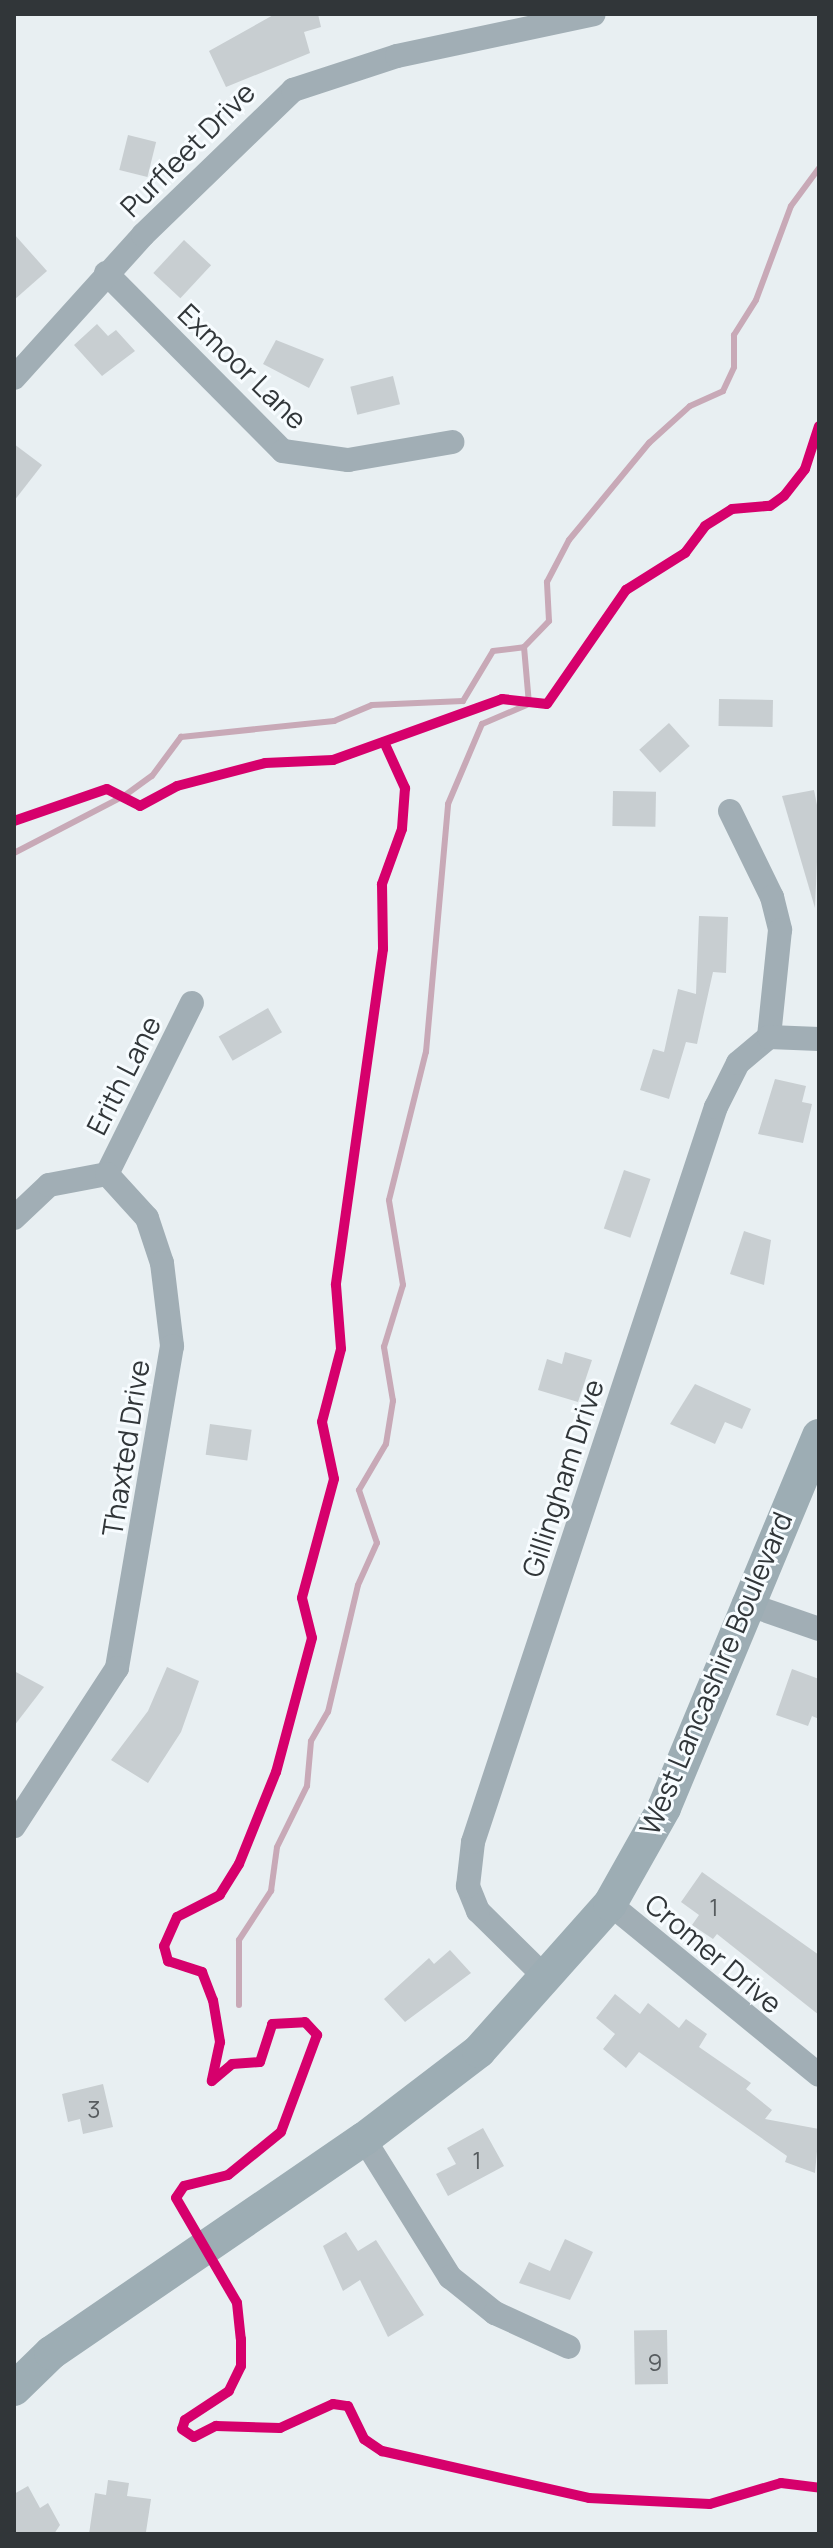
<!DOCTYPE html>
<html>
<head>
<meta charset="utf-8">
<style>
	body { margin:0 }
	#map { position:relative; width:833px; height:2548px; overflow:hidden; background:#e8eff2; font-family:Manrope,sans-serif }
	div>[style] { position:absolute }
	.stream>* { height:6px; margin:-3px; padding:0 3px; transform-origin:3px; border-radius:3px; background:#c8a9b7 }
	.building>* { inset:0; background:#c8ced1; transform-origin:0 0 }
	.street>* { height:24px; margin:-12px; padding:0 12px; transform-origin:12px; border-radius:12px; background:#a1aeb5 }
	.secondary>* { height:34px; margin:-17px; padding:0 17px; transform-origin:17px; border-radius:17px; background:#9dadb4 }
	.cycleway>* { height:10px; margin:-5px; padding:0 5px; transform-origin:5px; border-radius:5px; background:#d6006c }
	span { translate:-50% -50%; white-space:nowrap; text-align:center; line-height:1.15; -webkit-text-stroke:6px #f7fcff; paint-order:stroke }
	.number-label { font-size:24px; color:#575c5f }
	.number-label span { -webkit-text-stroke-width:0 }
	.street-label { font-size:28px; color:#313639 }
	.frame { position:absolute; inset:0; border:16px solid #313639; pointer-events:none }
</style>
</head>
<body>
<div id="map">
	<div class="stream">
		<div style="left:14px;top:853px;width:124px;rotate:-27.4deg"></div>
		<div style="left:124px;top:796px;width:34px;rotate:-36deg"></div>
		<div style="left:152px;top:776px;width:49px;rotate:-53.4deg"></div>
		<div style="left:181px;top:737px;width:154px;rotate:-6deg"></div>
		<div style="left:334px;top:721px;width:41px;rotate:-22.8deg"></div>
		<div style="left:372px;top:705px;width:91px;rotate:-2.5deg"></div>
		<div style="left:463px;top:701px;width:58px;rotate:-59deg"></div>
		<div style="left:493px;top:651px;width:31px;rotate:-7deg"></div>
		<div style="left:239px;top:2005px;width:65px;rotate:-90deg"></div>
		<div style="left:239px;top:1940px;width:59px;rotate:-56.9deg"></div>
		<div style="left:271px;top:1891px;width:44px;rotate:-82.2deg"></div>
		<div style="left:277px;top:1847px;width:68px;rotate:-63.8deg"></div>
		<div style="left:307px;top:1786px;width:45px;rotate:-84.9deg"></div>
		<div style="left:311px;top:1741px;width:34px;rotate:-60deg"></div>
		<div style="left:328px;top:1712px;width:130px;rotate:-76.7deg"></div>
		<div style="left:358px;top:1585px;width:46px;rotate:-65.7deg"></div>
		<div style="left:377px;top:1543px;width:56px;rotate:-108.8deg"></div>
		<div style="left:359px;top:1490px;width:53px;rotate:-59.6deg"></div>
		<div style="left:386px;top:1444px;width:44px;rotate:-80.8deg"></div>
		<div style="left:393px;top:1401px;width:55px;rotate:-99.5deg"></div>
		<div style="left:384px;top:1347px;width:65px;rotate:-73deg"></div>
		<div style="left:403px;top:1285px;width:86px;rotate:-99.4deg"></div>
		<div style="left:389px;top:1200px;width:153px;rotate:-76deg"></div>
		<div style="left:426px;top:1052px;width:249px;rotate:-84.9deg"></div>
		<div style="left:448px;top:804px;width:87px;rotate:-67deg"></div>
		<div style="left:482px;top:724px;width:51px;rotate:-23.1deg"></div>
		<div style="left:529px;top:704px;width:57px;rotate:-95deg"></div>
		<div style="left:524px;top:647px;width:36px;rotate:-46deg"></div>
		<div style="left:549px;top:621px;width:39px;rotate:-93deg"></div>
		<div style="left:547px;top:582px;width:47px;rotate:-62.4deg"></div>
		<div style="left:569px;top:540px;width:126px;rotate:-50.5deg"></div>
		<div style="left:649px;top:443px;width:55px;rotate:-42.1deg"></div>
		<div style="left:690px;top:406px;width:36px;rotate:-24deg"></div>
		<div style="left:723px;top:391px;width:26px;rotate:-65deg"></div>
		<div style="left:734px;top:367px;width:32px;rotate:-90deg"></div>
		<div style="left:734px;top:335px;width:41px;rotate:-57.8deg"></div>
		<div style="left:756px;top:300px;width:100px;rotate:-69.6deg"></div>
		<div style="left:791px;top:206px;width:47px;rotate:-53.6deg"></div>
	</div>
	<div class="building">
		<div style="clip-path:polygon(275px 14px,318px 14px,321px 27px,304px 32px,310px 53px,226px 87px,209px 51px)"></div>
		<div style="left:128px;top:135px;width:29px;height:36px;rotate:14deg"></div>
		<div style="clip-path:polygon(14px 234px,47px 271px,14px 300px)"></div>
		<div style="left:184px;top:240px;width:37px;height:45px;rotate:43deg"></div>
		<div style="clip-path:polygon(97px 324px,108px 336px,116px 330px,135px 351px,102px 376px,74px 345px)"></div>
		<div style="clip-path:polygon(276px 340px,324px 359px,309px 388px,263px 364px)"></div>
		<div style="left:393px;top:376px;width:29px;height:44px;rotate:76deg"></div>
		<div style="clip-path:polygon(14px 444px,42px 465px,14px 501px)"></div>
		<div style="left:719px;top:699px;width:54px;height:27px;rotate:1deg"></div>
		<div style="left:669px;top:723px;width:31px;height:40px;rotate:48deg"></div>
		<div style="clip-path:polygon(814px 790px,819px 815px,815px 908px,782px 796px)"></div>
		<div style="left:613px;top:791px;width:43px;height:35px;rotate:1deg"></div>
		<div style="clip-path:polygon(699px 916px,728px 917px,726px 973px,713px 972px,697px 1044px,686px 1042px,669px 1099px,640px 1090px,653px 1049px,664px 1052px,678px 989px,696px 994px)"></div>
		<div style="left:268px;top:1008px;width:28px;height:57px;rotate:60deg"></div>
		<div style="clip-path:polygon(775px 1079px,806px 1086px,802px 1102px,812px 1104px,803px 1143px,758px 1134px)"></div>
		<div style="left:624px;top:1170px;width:28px;height:62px;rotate:19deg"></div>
		<div style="clip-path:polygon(744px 1231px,771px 1240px,764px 1285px,730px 1274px)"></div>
		<div style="clip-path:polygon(565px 1352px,592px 1360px,578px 1402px,538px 1390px,547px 1359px,562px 1364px)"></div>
		<div style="clip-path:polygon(695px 1384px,751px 1409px,742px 1429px,725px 1422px,715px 1444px,670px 1424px)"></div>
		<div style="left:210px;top:1424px;width:42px;height:31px;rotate:8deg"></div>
		<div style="clip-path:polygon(167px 1667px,199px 1681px,181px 1732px,148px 1783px,111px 1760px,148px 1711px)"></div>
		<div style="clip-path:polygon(792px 1669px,819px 1679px,819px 1719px,812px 1716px,808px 1726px,776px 1715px)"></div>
		<div style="clip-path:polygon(14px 1671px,44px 1687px,14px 1726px)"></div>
		<div style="clip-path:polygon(702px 1872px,819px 1955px,819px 2015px,717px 1934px,713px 1939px,692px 1925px,699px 1915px,681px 1902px)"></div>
		<div style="clip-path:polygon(450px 1950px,471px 1973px,405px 2022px,384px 1999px,429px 1958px,434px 1964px)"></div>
		<div style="clip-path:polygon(615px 1994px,640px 2014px,648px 2003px,679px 2028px,686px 2019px,707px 2034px,699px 2047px,751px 2083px,746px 2089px,772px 2110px,765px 2119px,819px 2129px,815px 2173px,785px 2162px,787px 2156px,639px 2052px,626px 2068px,603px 2049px,615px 2034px,596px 2018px)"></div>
		<div style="clip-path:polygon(103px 2084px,113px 2127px,83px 2134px,80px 2119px,68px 2122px,62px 2094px)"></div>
		<div style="clip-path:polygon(483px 2128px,504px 2166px,448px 2196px,436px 2174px,456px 2164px,447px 2148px)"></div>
		<div style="clip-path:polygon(346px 2232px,358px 2251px,376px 2240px,424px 2315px,388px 2337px,360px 2280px,343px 2291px,323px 2246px)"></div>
		<div style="clip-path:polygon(565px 2239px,593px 2252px,570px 2300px,519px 2283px,529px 2262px,550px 2271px)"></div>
		<div style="left:667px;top:2330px;width:54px;height:33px;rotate:89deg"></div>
		<div style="clip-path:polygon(108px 2480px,129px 2483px,127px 2496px,151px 2499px,146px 2532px,89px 2534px,95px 2493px,106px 2495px)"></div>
		<div style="clip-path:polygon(28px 2486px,40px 2508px,48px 2503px,60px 2525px,54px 2534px,14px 2534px,14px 2494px)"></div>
	</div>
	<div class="street">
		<div style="left:106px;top:273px;width:251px;rotate:45.2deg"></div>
		<div style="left:283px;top:451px;width:66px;rotate:7.9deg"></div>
		<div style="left:348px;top:460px;width:106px;rotate:-9.8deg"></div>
		<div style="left:14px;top:378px;width:193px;rotate:-47.9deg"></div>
		<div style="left:143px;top:235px;width:209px;rotate:-44deg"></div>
		<div style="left:293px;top:90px;width:109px;rotate:-18.1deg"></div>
		<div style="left:397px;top:56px;width:201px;rotate:-12deg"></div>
		<div style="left:730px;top:811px;width:96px;rotate:64deg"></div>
		<div style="left:772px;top:897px;width:34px;rotate:76deg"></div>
		<div style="left:780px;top:930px;width:108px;rotate:95.9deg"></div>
		<div style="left:107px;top:1174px;width:191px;rotate:-63.6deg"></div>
		<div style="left:14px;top:1218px;width:48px;rotate:-43.3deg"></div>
		<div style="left:49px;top:1185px;width:59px;rotate:-10.7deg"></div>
		<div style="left:107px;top:1174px;width:59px;rotate:47.7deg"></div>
		<div style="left:147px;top:1218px;width:47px;rotate:71.6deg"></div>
		<div style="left:162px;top:1263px;width:84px;rotate:83.1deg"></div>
		<div style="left:172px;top:1346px;width:327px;rotate:99.7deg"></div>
		<div style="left:117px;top:1668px;width:189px;rotate:123.1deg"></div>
		<div style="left:744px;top:1603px;width:79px;rotate:19.1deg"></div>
		<div style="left:610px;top:1904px;width:270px;rotate:39.3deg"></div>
		<div style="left:545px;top:1977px;width:94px;rotate:-135.4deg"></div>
		<div style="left:478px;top:1911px;width:27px;rotate:-112deg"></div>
		<div style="left:468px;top:1886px;width:44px;rotate:-83.5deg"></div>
		<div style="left:473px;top:1842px;width:774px;rotate:-71.71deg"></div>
		<div style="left:716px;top:1107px;width:49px;rotate:-63.4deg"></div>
		<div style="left:738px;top:1063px;width:40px;rotate:-40deg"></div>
		<div style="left:769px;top:1037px;width:50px;rotate:2.3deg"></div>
		<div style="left:364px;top:2139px;width:163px;rotate:58.1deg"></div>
		<div style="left:450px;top:2277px;width:58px;rotate:38.7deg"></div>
		<div style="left:495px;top:2313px;width:81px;rotate:24.7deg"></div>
	</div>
	<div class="secondary">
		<div style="left:14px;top:2389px;width:52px;rotate:-44.2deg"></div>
		<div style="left:51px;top:2353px;width:379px;rotate:-34.4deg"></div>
		<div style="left:364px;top:2139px;width:145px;rotate:-37.4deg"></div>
		<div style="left:479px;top:2051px;width:197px;rotate:-48.3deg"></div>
		<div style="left:610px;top:1904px;width:110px;rotate:-60.6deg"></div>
		<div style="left:664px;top:1808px;width:403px;rotate:-67.4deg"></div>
	</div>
	<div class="cycleway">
		<div style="left:384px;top:742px;width:51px;rotate:65.5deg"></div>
		<div style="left:405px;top:788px;width:41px;rotate:94.2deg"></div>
		<div style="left:402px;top:829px;width:59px;rotate:110deg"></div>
		<div style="left:382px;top:884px;width:65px;rotate:89.1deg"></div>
		<div style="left:383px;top:949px;width:339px;rotate:98deg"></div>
		<div style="left:336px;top:1285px;width:64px;rotate:85.5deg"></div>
		<div style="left:341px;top:1349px;width:75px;rotate:104.6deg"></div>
		<div style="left:322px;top:1422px;width:58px;rotate:78.1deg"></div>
		<div style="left:334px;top:1479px;width:123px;rotate:105.1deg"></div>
		<div style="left:302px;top:1598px;width:41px;rotate:76deg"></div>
		<div style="left:312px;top:1638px;width:139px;rotate:105deg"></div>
		<div style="left:276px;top:1772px;width:99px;rotate:111.9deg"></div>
		<div style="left:239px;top:1864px;width:36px;rotate:122deg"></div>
		<div style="left:220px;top:1895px;width:48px;rotate:152.9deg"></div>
		<div style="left:177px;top:1917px;width:32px;rotate:114deg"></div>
		<div style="left:164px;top:1946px;width:16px;rotate:75deg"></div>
		<div style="left:168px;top:1961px;width:36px;rotate:18deg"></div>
		<div style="left:202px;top:1972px;width:30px;rotate:69deg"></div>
		<div style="left:213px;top:2000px;width:43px;rotate:80.5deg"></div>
		<div style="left:220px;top:2042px;width:40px;rotate:102deg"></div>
		<div style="left:212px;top:2081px;width:26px;rotate:-40deg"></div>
		<div style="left:232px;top:2064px;width:28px;rotate:-4deg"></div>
		<div style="left:260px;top:2062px;width:40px;rotate:-72deg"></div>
		<div style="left:272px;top:2024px;width:33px;rotate:-3deg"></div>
		<div style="left:305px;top:2022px;width:18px;rotate:47deg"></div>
		<div style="left:317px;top:2035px;width:103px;rotate:110.4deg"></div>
		<div style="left:281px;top:2132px;width:68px;rotate:140.9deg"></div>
		<div style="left:228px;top:2175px;width:45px;rotate:166deg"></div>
		<div style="left:184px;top:2186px;width:14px;rotate:124deg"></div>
		<div style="left:176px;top:2198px;width:121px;rotate:59.8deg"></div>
		<div style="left:237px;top:2303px;width:36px;rotate:84deg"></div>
		<div style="left:241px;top:2339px;width:27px;rotate:90deg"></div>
		<div style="left:241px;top:2366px;width:28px;rotate:116deg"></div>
		<div style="left:229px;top:2391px;width:53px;rotate:146.6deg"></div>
		<div style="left:185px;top:2420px;width:9px;rotate:108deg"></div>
		<div style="left:182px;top:2429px;width:14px;rotate:34deg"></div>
		<div style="left:194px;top:2437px;width:25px;rotate:-27deg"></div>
		<div style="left:216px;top:2426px;width:64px;rotate:1.8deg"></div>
		<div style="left:280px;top:2428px;width:58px;rotate:-24.4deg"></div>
		<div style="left:333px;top:2404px;width:15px;rotate:8deg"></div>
		<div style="left:348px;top:2406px;width:37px;rotate:64deg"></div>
		<div style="left:364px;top:2439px;width:22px;rotate:34deg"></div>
		<div style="left:382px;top:2451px;width:212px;rotate:12.8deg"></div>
		<div style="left:589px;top:2498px;width:121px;rotate:2.8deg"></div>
		<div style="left:710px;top:2504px;width:74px;rotate:-16.5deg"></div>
		<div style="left:781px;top:2483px;width:38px;rotate:7deg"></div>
		<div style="left:14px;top:821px;width:98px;rotate:-19deg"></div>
		<div style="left:107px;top:789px;width:37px;rotate:27deg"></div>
		<div style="left:140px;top:806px;width:42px;rotate:-28.4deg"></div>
		<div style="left:177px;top:786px;width:91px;rotate:-14.6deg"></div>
		<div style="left:265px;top:763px;width:68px;rotate:-2.5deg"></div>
		<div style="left:333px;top:760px;width:180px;rotate:-19.8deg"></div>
		<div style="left:502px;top:699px;width:45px;rotate:6.3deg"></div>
		<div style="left:547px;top:704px;width:139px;rotate:-55.3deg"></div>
		<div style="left:626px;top:590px;width:70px;rotate:-32.1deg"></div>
		<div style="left:685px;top:553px;width:34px;rotate:-53deg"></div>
		<div style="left:705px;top:526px;width:32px;rotate:-32deg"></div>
		<div style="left:732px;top:509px;width:38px;rotate:-5deg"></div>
		<div style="left:770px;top:506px;width:17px;rotate:-36deg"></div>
		<div style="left:784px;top:496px;width:34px;rotate:-52deg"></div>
		<div style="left:805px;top:469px;width:45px;rotate:-72deg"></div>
	</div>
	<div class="number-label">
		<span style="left:714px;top:1907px">1</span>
		<span style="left:94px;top:2109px">3</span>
		<span style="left:477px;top:2160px">1</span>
		<span style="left:655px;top:2362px">9</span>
	</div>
	<div class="street-label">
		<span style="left:187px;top:149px;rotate:-45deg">Purfleet Drive</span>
		<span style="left:243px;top:366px;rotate:44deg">Exmoor Lane</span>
		<span style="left:123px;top:1075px;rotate:-63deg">Erith Lane</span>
		<span style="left:125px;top:1448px;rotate:-81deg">Thaxted Drive</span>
		<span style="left:562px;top:1478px;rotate:-72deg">Gillingham Drive</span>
		<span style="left:715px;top:1673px;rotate:-67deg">West Lancashire Boulevard</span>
		<span style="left:714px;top:1953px;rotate:40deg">Cromer Drive</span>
	</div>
	<div class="frame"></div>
</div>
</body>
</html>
